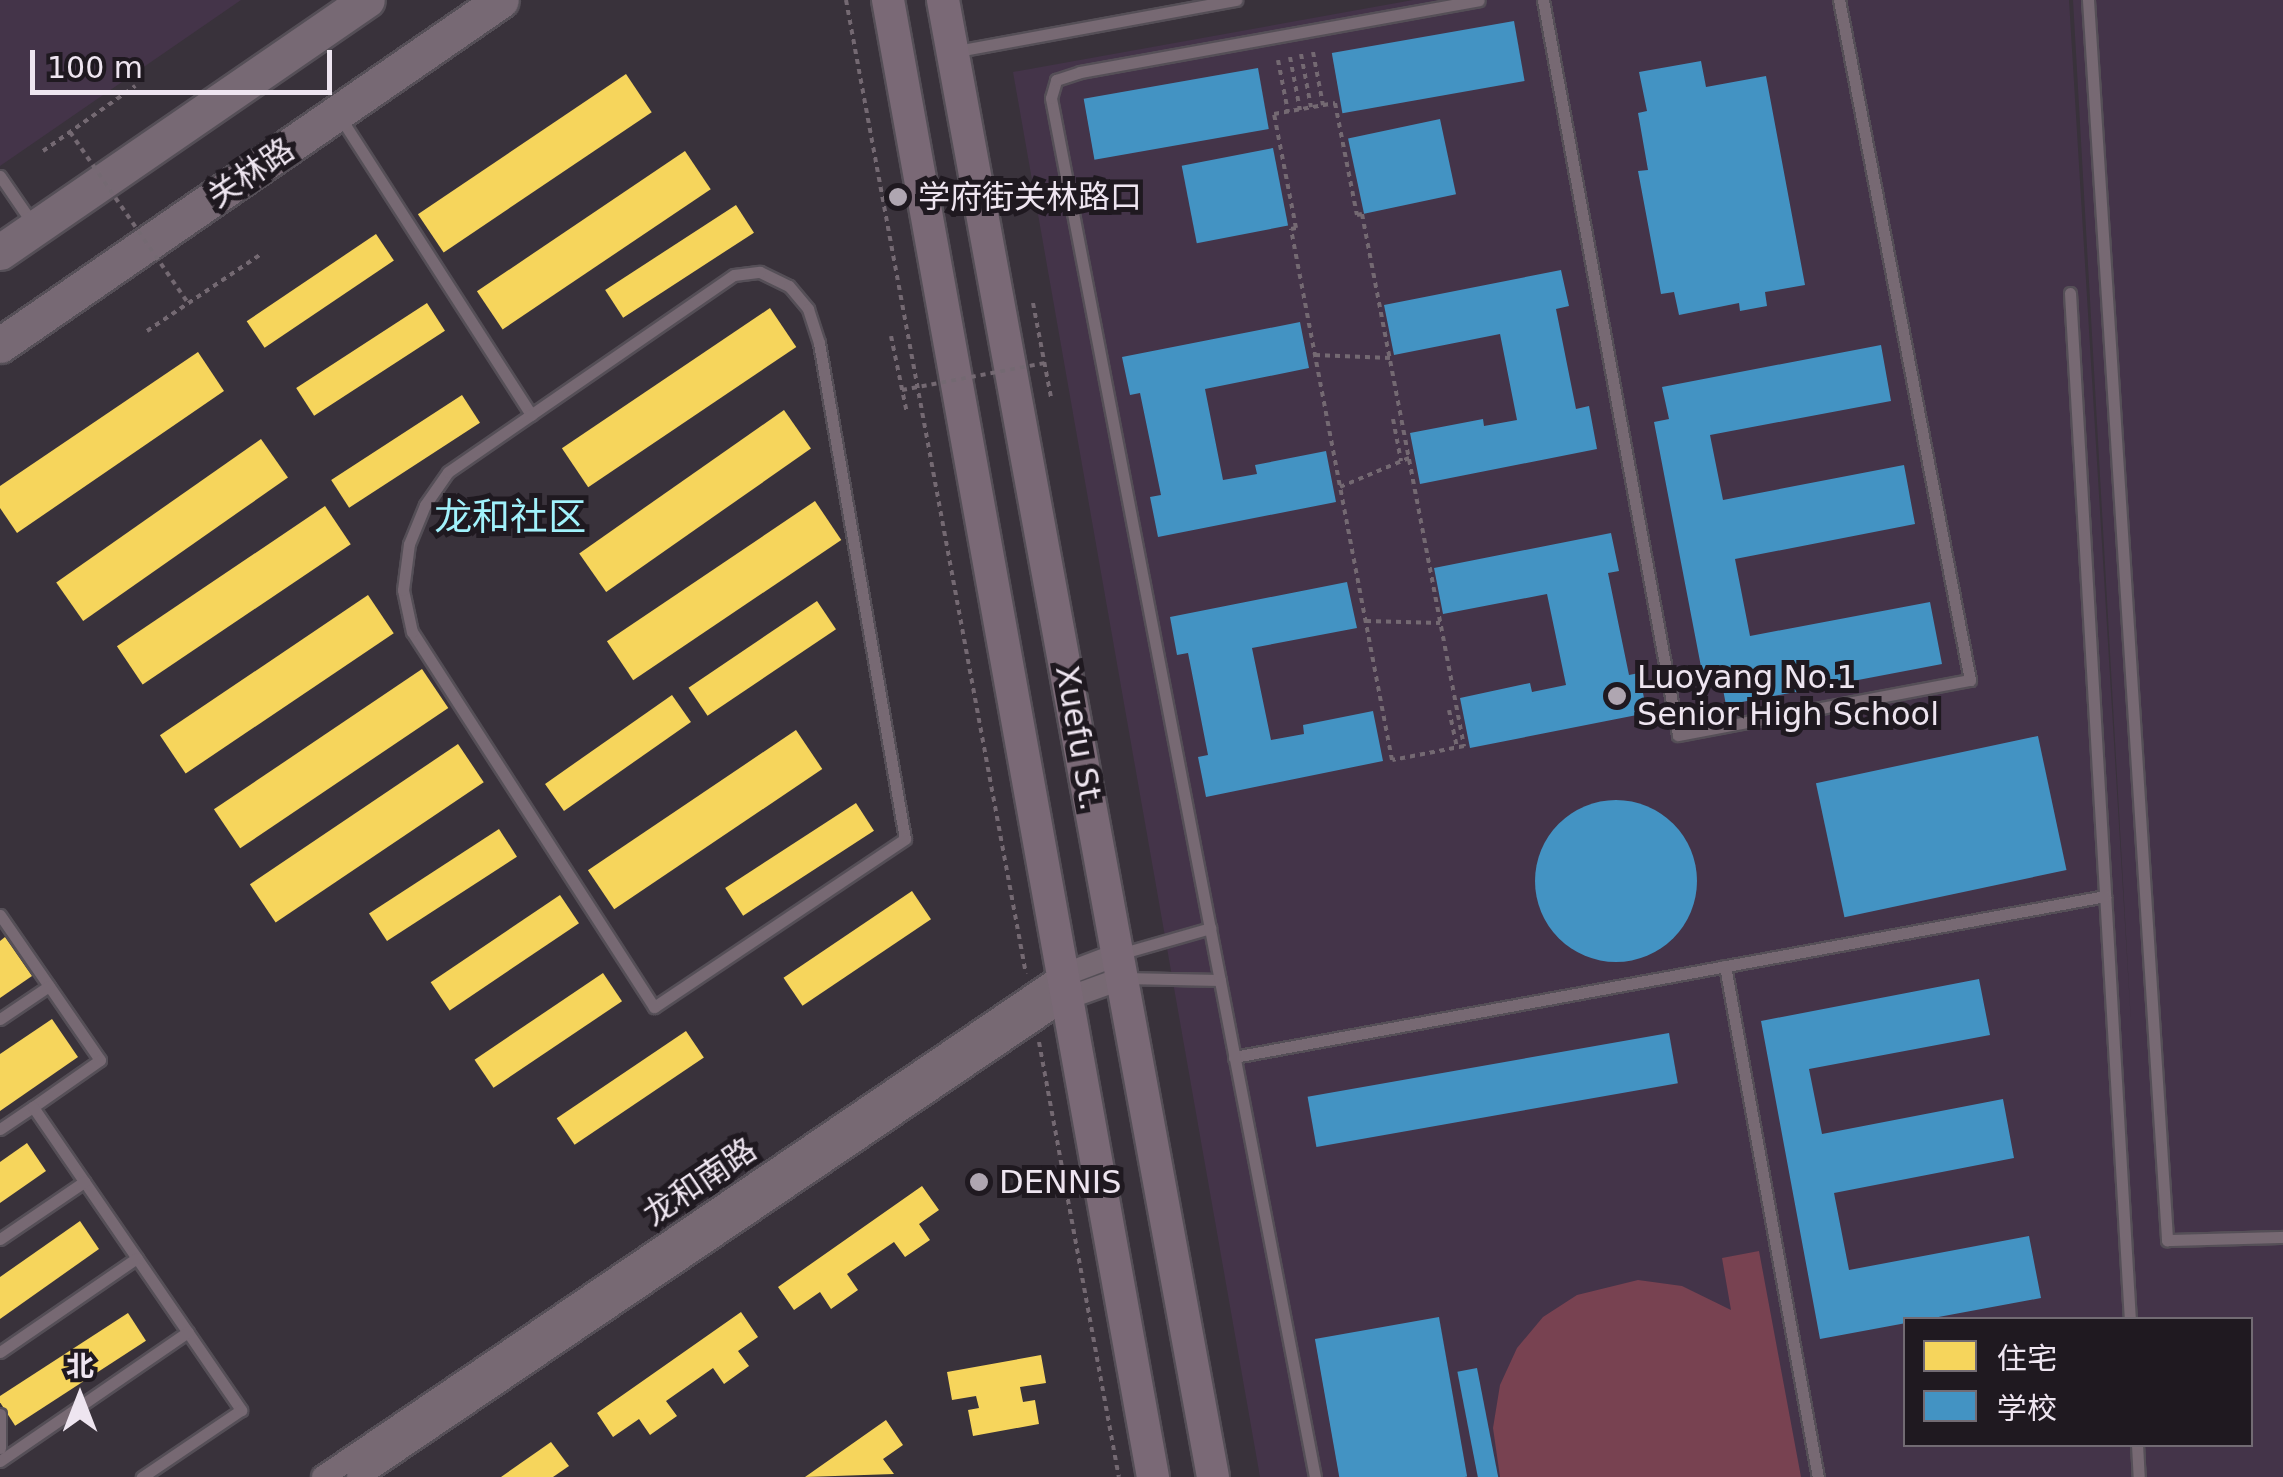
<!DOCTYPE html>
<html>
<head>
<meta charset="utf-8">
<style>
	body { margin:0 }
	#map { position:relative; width:2283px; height:1477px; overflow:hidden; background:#39323b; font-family:"DejaVu Sans","Noto Sans SC",sans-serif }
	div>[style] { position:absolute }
	.built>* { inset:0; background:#443449 }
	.green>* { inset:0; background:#784251 }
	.homes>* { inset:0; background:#f6d55c; transform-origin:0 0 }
	.schools>* { inset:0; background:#4393c3; transform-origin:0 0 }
	.round { border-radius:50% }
	.path>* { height:4px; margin-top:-2px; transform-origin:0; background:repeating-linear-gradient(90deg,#746972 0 5px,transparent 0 10px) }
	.roads { filter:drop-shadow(2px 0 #554f57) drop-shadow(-2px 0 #554f57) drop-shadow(0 2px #554f57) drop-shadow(0 -2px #554f57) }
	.service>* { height:11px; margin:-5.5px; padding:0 5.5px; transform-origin:5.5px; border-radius:5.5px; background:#776973 }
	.minor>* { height:22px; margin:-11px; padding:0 11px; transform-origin:11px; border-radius:11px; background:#776973 }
	.secondary>* { height:32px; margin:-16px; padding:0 16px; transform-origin:16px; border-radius:16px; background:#7a6976 }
	.primary>* { height:35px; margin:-17.5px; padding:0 17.5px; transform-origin:17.5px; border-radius:17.5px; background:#776974 }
	.path-bridge>* { height:4px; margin-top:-2px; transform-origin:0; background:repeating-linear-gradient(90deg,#746972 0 5px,transparent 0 10px) }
	.dots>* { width:28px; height:28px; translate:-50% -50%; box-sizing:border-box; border:5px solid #1f1920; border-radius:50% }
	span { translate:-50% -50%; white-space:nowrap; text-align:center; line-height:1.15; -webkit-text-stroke:10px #1f1920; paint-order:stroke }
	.street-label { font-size:32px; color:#eee5f0 }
	.poi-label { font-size:32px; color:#eee5f0 }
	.left { translate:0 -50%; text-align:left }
	.quarter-label { font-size:38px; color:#a1f2fc }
	.legend { position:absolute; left:1903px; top:1317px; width:350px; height:130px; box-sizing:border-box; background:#1f1920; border:2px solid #726b73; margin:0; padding:12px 18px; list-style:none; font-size:30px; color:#eee5f0 }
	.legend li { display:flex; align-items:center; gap:20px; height:50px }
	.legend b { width:50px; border:2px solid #726b73 }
	.north { position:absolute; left:30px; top:1347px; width:100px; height:100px; -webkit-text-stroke:8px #1f1920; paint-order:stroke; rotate:0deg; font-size:28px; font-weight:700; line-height:40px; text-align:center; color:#eee5f0 }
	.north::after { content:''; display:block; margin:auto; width:35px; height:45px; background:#eee5f0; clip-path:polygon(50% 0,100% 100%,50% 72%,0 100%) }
	.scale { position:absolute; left:30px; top:50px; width:302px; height:45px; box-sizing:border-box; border:5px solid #eee5f0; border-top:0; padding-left:12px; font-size:30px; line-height:35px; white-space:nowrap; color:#eee5f0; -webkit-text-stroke:8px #1f1920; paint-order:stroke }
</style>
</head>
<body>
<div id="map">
	<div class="built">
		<div style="clip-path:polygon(0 0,241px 0,0 166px)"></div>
		<div style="clip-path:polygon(evenodd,1413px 0,2069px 0,2131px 1023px,2073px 0,2283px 0,2283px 1477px,1260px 1477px,1013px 72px,1413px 0,1906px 1320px,2250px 1320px,2250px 1444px,1906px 1444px,1906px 1320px)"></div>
	</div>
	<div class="green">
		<div style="clip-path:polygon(1759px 1251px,1801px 1477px,1500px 1477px,1493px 1428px,1500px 1385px,1517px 1348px,1543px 1317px,1577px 1295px,1638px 1280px,1682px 1286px,1731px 1310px,1722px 1258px)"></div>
	</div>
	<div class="homes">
		<div style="left:626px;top:74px;width:46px;height:251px;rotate:56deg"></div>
		<div style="left:685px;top:151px;width:46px;height:251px;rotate:56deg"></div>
		<div style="left:736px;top:205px;width:33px;height:156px;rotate:57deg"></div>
		<div style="left:376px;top:234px;width:32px;height:156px;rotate:56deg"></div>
		<div style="left:427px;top:303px;width:33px;height:156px;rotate:57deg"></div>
		<div style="left:770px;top:308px;width:47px;height:251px;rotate:56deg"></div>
		<div style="clip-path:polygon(198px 352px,224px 391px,17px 533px,0 508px,0 486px)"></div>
		<div style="left:462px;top:395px;width:33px;height:156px;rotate:57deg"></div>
		<div style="left:784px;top:410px;width:47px;height:250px;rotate:55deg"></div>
		<div style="left:261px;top:439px;width:47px;height:250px;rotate:55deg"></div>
		<div style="left:815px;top:501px;width:47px;height:251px;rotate:56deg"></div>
		<div style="left:325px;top:506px;width:46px;height:251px;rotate:56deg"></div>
		<div style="left:368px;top:595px;width:46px;height:251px;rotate:56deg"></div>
		<div style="left:817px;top:601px;width:34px;height:155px;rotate:56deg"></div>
		<div style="left:422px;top:669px;width:47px;height:251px;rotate:56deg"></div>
		<div style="left:672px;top:695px;width:33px;height:155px;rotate:55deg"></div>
		<div style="left:796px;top:730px;width:47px;height:251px;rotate:56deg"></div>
		<div style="left:458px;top:744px;width:46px;height:251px;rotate:56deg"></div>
		<div style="left:856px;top:803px;width:33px;height:156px;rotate:57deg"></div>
		<div style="left:499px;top:829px;width:33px;height:155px;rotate:57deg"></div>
		<div style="left:912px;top:891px;width:34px;height:155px;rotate:56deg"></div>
		<div style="left:560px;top:895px;width:34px;height:156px;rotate:56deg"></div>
		<div style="clip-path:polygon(5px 937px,32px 976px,0 998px,0 941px)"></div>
		<div style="left:603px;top:973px;width:34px;height:155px;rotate:56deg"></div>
		<div style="clip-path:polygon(52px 1019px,78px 1057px,0 1111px,0 1054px)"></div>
		<div style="left:686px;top:1031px;width:32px;height:156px;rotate:56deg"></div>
		<div style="clip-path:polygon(27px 1143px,46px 1171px,0 1203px,0 1162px)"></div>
		<div style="clip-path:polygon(922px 1186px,939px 1210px,919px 1224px,930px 1240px,905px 1257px,894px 1242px,847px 1274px,858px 1290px,831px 1309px,820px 1292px,794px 1310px,778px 1287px)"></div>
		<div style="clip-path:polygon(80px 1221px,99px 1249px,0 1319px,0 1277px)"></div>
		<div style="clip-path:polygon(741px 1312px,758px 1337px,738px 1351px,749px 1366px,724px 1384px,713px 1368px,666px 1401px,677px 1416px,650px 1435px,639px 1419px,613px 1437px,597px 1413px)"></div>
		<div style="left:128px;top:1313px;width:33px;height:156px;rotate:57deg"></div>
		<div style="clip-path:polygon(1041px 1355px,1046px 1383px,1020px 1387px,1023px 1402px,1035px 1400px,1039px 1424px,973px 1436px,968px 1410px,979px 1408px,976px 1396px,952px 1400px,947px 1372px)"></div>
		<div style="clip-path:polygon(886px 1420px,903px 1445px,883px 1459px,894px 1474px,805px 1477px)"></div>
		<div style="clip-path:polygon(551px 1442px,569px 1466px,553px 1477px,501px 1477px)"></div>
	</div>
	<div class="schools">
		<div style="left:1514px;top:21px;width:61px;height:185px;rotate:80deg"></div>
		<div style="clip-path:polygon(1701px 61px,1706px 87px,1766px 76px,1805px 285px,1765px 292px,1767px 306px,1740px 311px,1739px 303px,1679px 315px,1674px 292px,1661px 294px,1638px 171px,1648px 170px,1638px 113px,1647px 111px,1639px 72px)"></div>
		<div style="left:1258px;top:68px;width:62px;height:177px;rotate:80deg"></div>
		<div style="left:1440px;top:119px;width:77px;height:94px;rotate:78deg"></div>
		<div style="left:1273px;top:148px;width:79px;height:93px;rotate:79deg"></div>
		<div style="clip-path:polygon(1561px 270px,1569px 306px,1556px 309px,1576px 409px,1589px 406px,1597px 449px,1420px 484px,1410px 433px,1483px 419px,1484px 426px,1517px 420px,1500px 334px,1394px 355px,1384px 305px)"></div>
		<div style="clip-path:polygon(1300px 322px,1309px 368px,1205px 389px,1223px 480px,1257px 474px,1255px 465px,1326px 451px,1336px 502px,1158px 537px,1150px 497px,1161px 495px,1140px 393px,1130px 395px,1122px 357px)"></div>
		<div style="clip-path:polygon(1881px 345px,1891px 401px,1710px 435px,1723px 500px,1904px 465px,1915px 524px,1735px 559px,1750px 636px,1930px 602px,1942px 664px,1726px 705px,1720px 674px,1703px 677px,1654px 422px,1669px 419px,1662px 387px)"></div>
		<div style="clip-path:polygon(1611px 533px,1619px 571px,1608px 573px,1629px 675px,1639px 673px,1647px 713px,1470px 748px,1460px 698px,1530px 683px,1532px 692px,1566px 685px,1547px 594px,1443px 614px,1434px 568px)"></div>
		<div style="clip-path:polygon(1347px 582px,1357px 628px,1252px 648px,1271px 740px,1304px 734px,1303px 725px,1373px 711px,1383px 761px,1206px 797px,1198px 757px,1208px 755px,1188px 653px,1177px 655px,1170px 617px)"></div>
		<div style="left:2038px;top:736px;width:137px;height:227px;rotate:78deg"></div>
		<div class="round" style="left:1535px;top:800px;width:162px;height:162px"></div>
		<div style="clip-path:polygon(1979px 979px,1990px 1035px,1809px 1069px,1822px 1134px,2003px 1099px,2014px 1158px,1834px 1193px,1849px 1270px,2029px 1236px,2041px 1298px,1820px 1339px,1761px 1021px)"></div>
		<div style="left:1669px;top:1033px;width:51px;height:367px;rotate:80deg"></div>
		<div style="left:1439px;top:1317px;width:162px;height:126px;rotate:80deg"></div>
		<div style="left:1477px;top:1368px;width:111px;height:20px;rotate:79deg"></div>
	</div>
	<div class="path">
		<div style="left:846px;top:0;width:990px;rotate:79.53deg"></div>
		<div style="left:1313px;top:52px;width:54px;rotate:79.3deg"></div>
		<div style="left:1301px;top:54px;width:54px;rotate:79.3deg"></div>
		<div style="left:1290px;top:57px;width:54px;rotate:79.3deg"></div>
		<div style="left:1278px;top:60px;width:53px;rotate:79.1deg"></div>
		<div style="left:1335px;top:103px;width:114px;rotate:78.9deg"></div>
		<div style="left:1357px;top:215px;width:5px;rotate:-11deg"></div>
		<div style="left:1362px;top:214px;width:542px;rotate:79.15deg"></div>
		<div style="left:1464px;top:746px;width:73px;rotate:169deg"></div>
		<div style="left:1392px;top:760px;width:541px;rotate:-100.77deg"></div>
		<div style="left:1291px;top:229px;width:5px;rotate:-11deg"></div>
		<div style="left:1296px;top:228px;width:116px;rotate:-100.9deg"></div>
		<div style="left:1274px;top:114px;width:62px;rotate:-10.2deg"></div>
		<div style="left:43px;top:151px;width:113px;rotate:-35.2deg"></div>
		<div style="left:1033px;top:303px;width:96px;rotate:79.2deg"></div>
		<div style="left:147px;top:331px;width:138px;rotate:-34deg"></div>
		<div style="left:891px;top:336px;width:79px;rotate:78.3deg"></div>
		<div style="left:1315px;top:355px;width:75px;rotate:2.3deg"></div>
		<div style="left:1393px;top:419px;width:43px;rotate:79.2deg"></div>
		<div style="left:1340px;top:487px;width:75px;rotate:-22.8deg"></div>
		<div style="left:1366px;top:621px;width:74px;rotate:1.5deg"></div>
		<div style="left:1449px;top:710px;width:39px;rotate:78deg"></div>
		<div style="left:1039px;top:1042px;width:442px;rotate:79.6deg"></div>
	</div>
	<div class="roads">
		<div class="service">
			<div style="left:1543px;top:0;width:747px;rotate:79.59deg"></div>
			<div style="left:1678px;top:735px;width:297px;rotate:-10.7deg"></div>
			<div style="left:1970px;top:680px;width:693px;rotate:-100.9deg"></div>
			<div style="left:2088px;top:0;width:1243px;rotate:86.35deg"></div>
			<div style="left:2167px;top:1240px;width:116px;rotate:-1.5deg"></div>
			<div style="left:957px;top:51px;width:284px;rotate:-10.4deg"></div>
			<div style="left:340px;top:117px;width:354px;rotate:57.3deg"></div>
			<div style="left:0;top:176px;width:58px;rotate:55.5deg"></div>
			<div style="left:760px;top:272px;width:32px;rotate:26deg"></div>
			<div style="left:789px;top:286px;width:30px;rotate:50deg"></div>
			<div style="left:808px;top:309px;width:36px;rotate:72deg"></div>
			<div style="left:819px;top:343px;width:503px;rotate:80.16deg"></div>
			<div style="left:905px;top:839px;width:302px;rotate:146.2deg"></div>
			<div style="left:654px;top:1007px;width:446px;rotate:-122.8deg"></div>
			<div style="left:412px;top:632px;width:43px;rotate:-102.1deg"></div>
			<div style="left:403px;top:590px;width:46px;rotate:-82.6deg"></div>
			<div style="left:409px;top:544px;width:42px;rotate:-67.7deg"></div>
			<div style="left:425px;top:505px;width:40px;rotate:-55.1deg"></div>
			<div style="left:448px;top:472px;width:347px;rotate:-34.6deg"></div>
			<div style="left:734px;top:275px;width:26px;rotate:-7deg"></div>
			<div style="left:2070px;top:293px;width:1029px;rotate:86.66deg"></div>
			<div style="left:0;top:915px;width:176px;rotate:55.4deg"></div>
			<div style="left:100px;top:1060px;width:82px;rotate:145deg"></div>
			<div style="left:1123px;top:953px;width:91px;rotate:-16deg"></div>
			<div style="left:1725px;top:966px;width:519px;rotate:79.69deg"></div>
			<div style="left:1124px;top:978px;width:96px;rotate:1.2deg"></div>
			<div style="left:0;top:1019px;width:59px;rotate:-34deg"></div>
			<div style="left:1234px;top:1057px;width:886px;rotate:-10.47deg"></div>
			<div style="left:0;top:1129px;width:40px;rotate:-34deg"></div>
			<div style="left:33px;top:1107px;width:368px;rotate:55.5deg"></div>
			<div style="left:241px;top:1410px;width:120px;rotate:145.9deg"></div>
			<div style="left:0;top:1239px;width:102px;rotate:-34.2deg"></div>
			<div style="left:0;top:1352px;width:166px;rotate:-34.5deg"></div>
			<div style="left:0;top:1414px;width:34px;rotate:90deg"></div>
			<div style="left:2137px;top:1444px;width:33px;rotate:87deg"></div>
			<div style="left:0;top:1461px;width:228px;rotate:-34.5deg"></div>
			<div style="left:1315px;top:1477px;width:1404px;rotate:-100.84deg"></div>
			<div style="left:1051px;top:98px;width:19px;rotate:-74deg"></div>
			<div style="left:1056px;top:80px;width:25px;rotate:-18deg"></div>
			<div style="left:1080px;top:72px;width:405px;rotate:-10.2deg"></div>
		</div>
		<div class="minor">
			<div style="left:323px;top:1477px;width:892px;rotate:-34.17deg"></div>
			<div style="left:1061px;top:976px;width:62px;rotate:-20.8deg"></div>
			<div style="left:358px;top:1477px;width:853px;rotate:-34.06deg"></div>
			<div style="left:1065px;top:999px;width:62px;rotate:-19.9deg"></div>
		</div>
		<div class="secondary">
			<div style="left:888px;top:0;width:1501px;rotate:79.83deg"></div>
			<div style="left:943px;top:0;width:1501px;rotate:79.64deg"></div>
		</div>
		<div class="primary">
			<div style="left:0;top:252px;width:445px;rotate:-34.5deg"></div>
			<div style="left:0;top:345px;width:608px;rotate:-34.55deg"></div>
		</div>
	</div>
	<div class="path-bridge">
		<div style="left:70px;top:132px;width:208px;rotate:55.4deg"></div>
		<div style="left:902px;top:390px;width:146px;rotate:-10.7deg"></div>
	</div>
	<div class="dots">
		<div style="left:898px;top:197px;background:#afa6b1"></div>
		<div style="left:1617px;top:696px;background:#afa6b1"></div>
		<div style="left:979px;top:1182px;background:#afa6b1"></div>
	</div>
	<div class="street-label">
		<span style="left:251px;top:173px;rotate:-34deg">关林路</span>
		<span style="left:1079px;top:738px;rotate:80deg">Xuefu St.</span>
		<span style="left:700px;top:1182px;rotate:-34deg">龙和南路</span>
	</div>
	<div class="poi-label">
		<span class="left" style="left:918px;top:197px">学府街关林路口</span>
		<span class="left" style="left:1637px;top:696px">Luoyang No.1<br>Senior High School</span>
		<span class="left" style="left:999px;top:1182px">DENNIS</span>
	</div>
	<div class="quarter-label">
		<span style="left:510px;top:518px">龙和社区</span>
	</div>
	<ul class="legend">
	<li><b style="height:28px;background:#f6d55c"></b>住宅</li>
	<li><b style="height:28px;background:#4393c3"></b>学校</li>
	</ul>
	<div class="north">北</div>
	<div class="scale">100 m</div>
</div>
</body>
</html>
